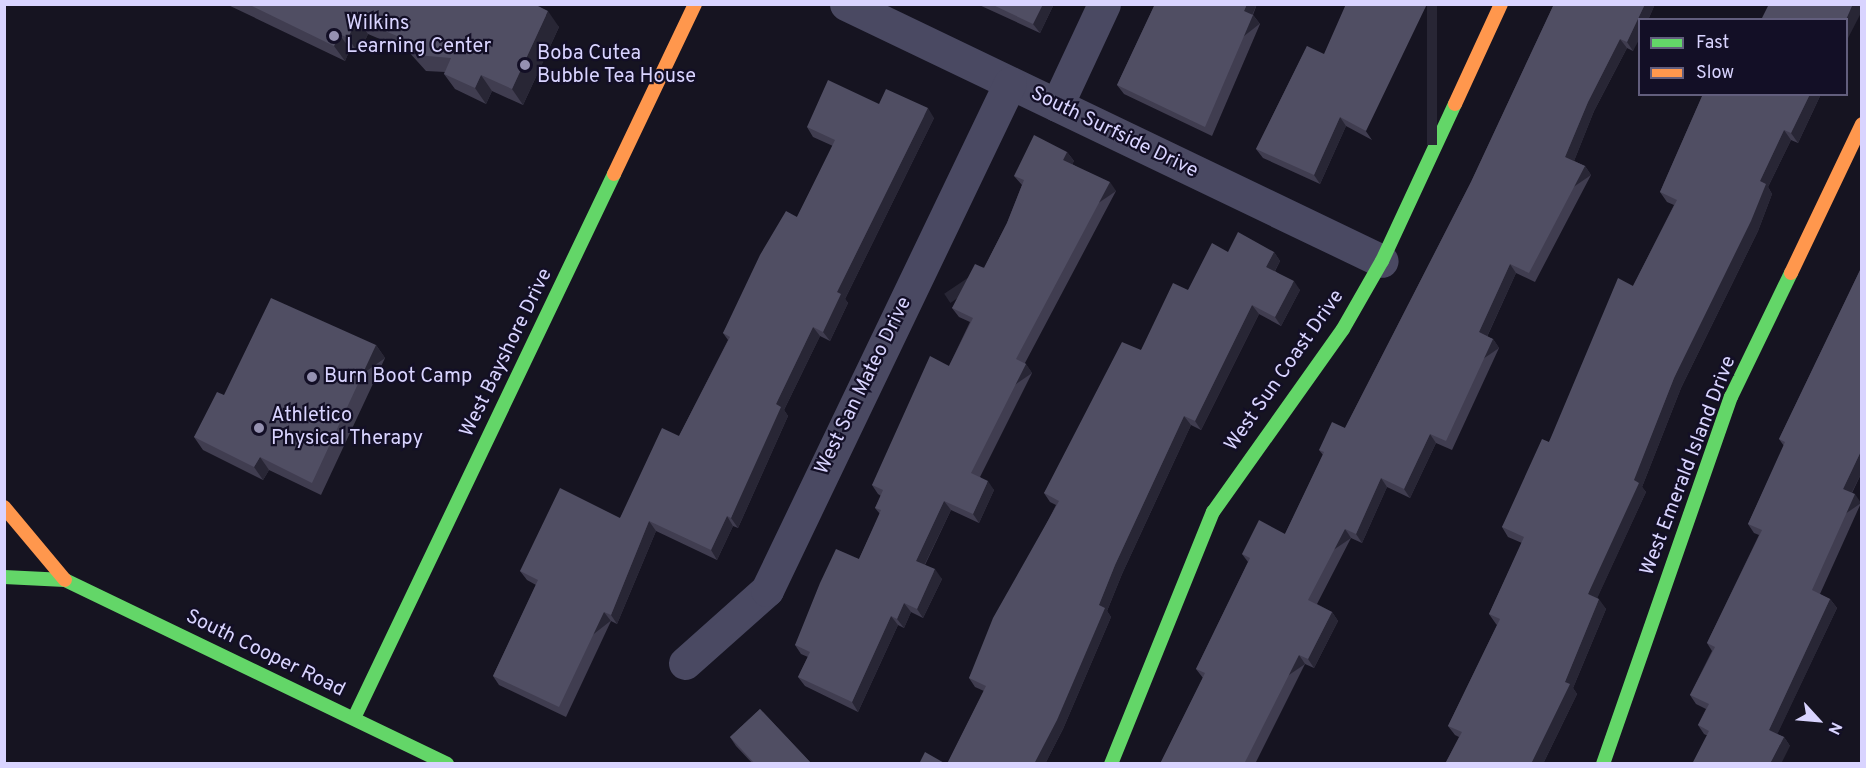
<!DOCTYPE html>
<html>
<head>
<meta charset="utf-8">
<style>
	body { margin:0 }
	#map { position:relative; width:1866px; height:768px; overflow:hidden; background:#161421; font-family:Overpass,sans-serif }
	div>[style] { position:absolute }
	.street>* { height:33px; margin:-16.5px; padding:0 16.5px; transform-origin:16.5px; border-radius:16.5px; background:#4a4962 }
	.fast>* { height:14px; margin:-7px; padding:0 7px; transform-origin:7px; border-radius:7px; background:#63d668 }
	.slow>* { height:14px; margin:-7px; padding:0 7px; transform-origin:7px; border-radius:7px; background:#ff974d }
	.wall>* { inset:0; background:#403d50 }
	.shaded-wall>* { inset:0; background:#282635; transform-origin:0 0 }
	.building>* { inset:0; background:#504e63 }
	.dots>* { width:16px; height:16px; translate:-50% -50%; box-sizing:border-box; border:3px solid #130f26; border-radius:50% }
	span { translate:-50% -50%; white-space:nowrap; text-align:center; line-height:1.15; -webkit-text-stroke:4.5px #130f26; paint-order:stroke }
	.poi-label { font-size:20px; color:#d9d4ff }
	.left { translate:0 -50%; text-align:left }
	.street-label { font-size:20px; color:#d9d4ff }
	.frame { position:absolute; inset:0; border:6px solid #d9d4ff; pointer-events:none }
	.legend { position:absolute; left:1638px; top:18px; width:210px; height:78px; box-sizing:border-box; background:#130f26; border:2px solid #625e7d; margin:0; padding:8px 10px; list-style:none; font-size:18px; color:#d9d4ff }
	.legend li { display:flex; align-items:center; gap:12px; height:30px }
	.legend b { width:30px; border:2px solid #625e7d }
	.north { position:absolute; left:1788px; top:690px; width:60px; height:60px; -webkit-text-stroke:4px #130f26; paint-order:stroke; rotate:116deg; font-size:16px; font-weight:700; line-height:24px; text-align:center; color:#d9d4ff }
	.north::after { content:''; display:block; margin:auto; width:21px; height:27px; background:#d9d4ff; clip-path:polygon(50% 0,100% 100%,50% 72%,0 100%) }
</style>
</head>
<body>
<div id="map">
	<div class="street">
		<div style="left:846px;top:4px;width:594px;rotate:25.62deg"></div>
		<div style="left:1057px;top:105px;width:111px;rotate:-65deg"></div>
		<div style="left:685px;top:663px;width:110px;rotate:-41.7deg"></div>
		<div style="left:767px;top:590px;width:562px;rotate:-64.39deg"></div>
	</div>
	<div class="fast">
		<div style="left:4px;top:577px;width:61px;rotate:2.8deg"></div>
		<div style="left:65px;top:580px;width:424px;rotate:25.7deg"></div>
		<div style="left:354px;top:718px;width:603px;rotate:-64.45deg"></div>
		<div style="left:1111px;top:764px;width:272px;rotate:-68deg"></div>
		<div style="left:1213px;top:512px;width:224px;rotate:-54.6deg"></div>
		<div style="left:1343px;top:329px;width:78px;rotate:-60.2deg"></div>
		<div style="left:1382px;top:261px;width:173px;rotate:-65.1deg"></div>
		<div style="left:1603px;top:764px;width:389px;rotate:-70.8deg"></div>
		<div style="left:1731px;top:397px;width:138px;rotate:-64.2deg"></div>
	</div>
	<div class="slow">
		<div style="left:1455px;top:104px;width:110px;rotate:-65.3deg"></div>
		<div style="left:614px;top:174px;width:188px;rotate:-64.5deg"></div>
		<div style="left:1791px;top:273px;width:165px;rotate:-64.5deg"></div>
		<div style="left:4px;top:507px;width:95px;rotate:50.1deg"></div>
	</div>
	<div class="wall">
		<div style="clip-path:polygon(226px 4px,534px 4px,559px 27px,523px 105px,492px 91px,486px 104px,455px 89px,444px 74px,445px 72px,426px 71px,408px 51px,368px 34px,359px 54px,350px 49px,345px 61px)"></div>
		<div style="clip-path:polygon(977px 4px,1054px 4px,1040px 33px)"></div>
		<div style="clip-path:polygon(1155px 4px,1257px 4px,1253px 15px,1260px 24px,1212px 136px,1124px 94px,1117px 85px)"></div>
		<div style="clip-path:polygon(1554px 4px,1655px 4px,1648px 20px,1640px 20px,1633px 51px,1627px 48px,1594px 111px,1574px 161px,1585px 166px,1591px 175px,1535px 282px,1516px 273px,1487px 337px,1493px 339px,1499px 348px,1452px 450px,1436px 443px,1410px 498px,1387px 487px,1362px 543px,1351px 538px,1317px 604px,1332px 612px,1338px 621px,1314px 668px,1305px 664px,1255px 764px,1160px 764px,1203px 678px,1196px 669px,1248px 562px,1242px 554px,1285px 534px,1323px 455px,1319px 450px,1345px 428px,1471px 182px)"></div>
		<div style="clip-path:polygon(1307px 46px,1372px 140px,1346px 126px,1320px 184px,1263px 158px,1256px 149px)"></div>
		<div style="clip-path:polygon(1703px 94px,1821px 94px,1798px 143px,1791px 140px,1768px 187px,1772px 194px,1758px 231px,1681px 388px,1642px 487px,1646px 492px,1597px 598px,1606px 609px,1573px 688px,1577px 694px,1543px 764px,1445px 764px,1459px 737px,1455px 735px,1448px 726px,1497px 625px,1496px 624px,1489px 614px,1522px 543px,1508px 537px,1502px 527px,1549px 442px,1633px 286px,1674px 205px,1667px 202px,1660px 192px)"></div>
		<div style="clip-path:polygon(879px 104px,934px 118px,845px 299px,848px 303px,830px 341px,820px 336px,784px 410px,788px 416px,738px 528px,733px 526px,717px 560px,656px 531px,617px 624px,611px 621px,566px 717px,499px 685px,493px 676px,536px 585px,527px 580px,520px 571px,620px 518px,679px 436px,728px 340px,723px 333px,797px 217px,833px 146px,813px 137px,807px 127px)"></div>
		<div style="clip-path:polygon(1067px 152px,1074px 161px,1072px 164px,1116px 191px,1025px 363px,1032px 373px,980px 477px,994px 490px,979px 523px,951px 510px,925px 565px,942px 579px,923px 618px,911px 612px,904px 628px,898px 625px,858px 712px,805px 686px,798px 677px,808px 657px,801px 654px,795px 645px,859px 559px,880px 514px,875px 508px,881px 496px,878px 494px,872px 485px,949px 366px,970px 322px,959px 317px,952px 308px,984px 268px,1007px 223px,1022px 185px,1014px 176px)"></div>
		<div style="clip-path:polygon(1228px 252px,1274px 252px,1280px 261px,1275px 271px,1300px 290px,1281px 326px,1259px 314px,1201px 430px,1191px 425px,1122px 574px,1107px 611px,1111px 617px,1063px 729px,1045px 764px,947px 764px,984px 691px,975px 687px,969px 678px,1056px 505px,1050px 502px,1044px 493px,1141px 350px,1188px 290px)"></div>
		<div style="clip-path:polygon(1862px 266px,1862px 472px,1852px 493px,1861px 503px,1820px 594px,1830px 599px,1837px 608px,1777px 734px,1784px 737px,1790px 746px,1706px 735px,1704px 734px,1698px 725px,1706px 709px,1696px 704px,1690px 695px,1712px 651px,1707px 643px,1759px 535px,1754px 533px,1748px 524px,1784px 446px,1779px 439px)"></div>
		<div style="clip-path:polygon(376px 345px,385px 358px,321px 495px,269px 470px,263px 480px,203px 450px,194px 437px,224px 395px)"></div>
		<div style="clip-path:polygon(760px 709px,812px 764px,753px 764px,736px 746px,730px 737px)"></div>
	</div>
	<div class="shaded-wall">
		<div style="clip-path:polygon(1043px 4px,1054px 4px,1040px 33px,1033px 24px)"></div>
		<div style="clip-path:polygon(1247px 4px,1257px 4px,1250px 20px,1244px 11px)"></div>
		<div style="left:1427px;top:4px;width:10px;height:141px"></div>
		<div style="clip-path:polygon(1645px 4px,1655px 4px,1648px 20px,1640px 20px,1640px 38px,1633px 51px,1627px 42px)"></div>
		<div style="clip-path:polygon(1853px 4px,1862px 4px,1862px 11px,1846px 42px,1846px 20px)"></div>
		<div style="clip-path:polygon(548px 11px,559px 27px,523px 105px,512px 89px)"></div>
		<div style="left:1253px;top:15px;width:11px;height:122px;rotate:52deg"></div>
		<div style="clip-path:polygon(357px 19px,368px 34px,359px 54px,348px 38px)"></div>
		<div style="clip-path:polygon(339px 34px,350px 49px,345px 61px,334px 46px)"></div>
		<div style="clip-path:polygon(1620px 39px,1627px 48px,1594px 111px,1572px 166px,1565px 157px,1588px 102px)"></div>
		<div style="clip-path:polygon(481px 75px,492px 91px,486px 104px,475px 88px)"></div>
		<div style="clip-path:polygon(1810px 94px,1821px 94px,1798px 143px,1791px 133px)"></div>
		<div style="clip-path:polygon(928px 108px,934px 118px,845px 299px,848px 303px,830px 341px,823px 332px,837px 292px)"></div>
		<div style="clip-path:polygon(1340px 117px,1346px 126px,1320px 184px,1314px 175px)"></div>
		<div style="clip-path:polygon(1784px 130px,1791px 140px,1768px 187px,1772px 194px,1758px 231px,1681px 388px,1642px 487px,1646px 492px,1595px 603px,1588px 594px,1674px 378px,1760px 181px)"></div>
		<div style="clip-path:polygon(1067px 152px,1074px 161px,1070px 169px,1063px 160px)"></div>
		<div style="left:1585px;top:166px;width:11px;height:121px;rotate:56deg"></div>
		<div style="left:1110px;top:182px;width:11px;height:200px;rotate:56deg"></div>
		<div style="clip-path:polygon(1274px 252px,1280px 261px,1272px 276px,1266px 267px)"></div>
		<div style="clip-path:polygon(1510px 264px,1516px 273px,1485px 341px,1479px 332px)"></div>
		<div style="clip-path:polygon(1294px 281px,1300px 290px,1281px 326px,1275px 317px)"></div>
		<div style="clip-path:polygon(1252px 305px,1259px 314px,1201px 430px,1195px 421px)"></div>
		<div style="clip-path:polygon(813px 327px,820px 336px,784px 410px,788px 416px,738px 528px,731px 518px,776px 404px)"></div>
		<div style="left:1493px;top:339px;width:11px;height:112px;rotate:56deg"></div>
		<div style="left:376px;top:345px;width:16px;height:152px;rotate:55deg"></div>
		<div style="left:1026px;top:364px;width:11px;height:122px;rotate:56deg"></div>
		<div style="clip-path:polygon(1184px 416px,1191px 425px,1122px 574px,1107px 611px,1111px 617px,1063px 729px,1045px 764px,1034px 764px,1115px 565px)"></div>
		<div style="clip-path:polygon(1430px 434px,1436px 443px,1410px 498px,1404px 489px)"></div>
		<div style="clip-path:polygon(1862px 449px,1862px 472px,1849px 498px,1843px 489px)"></div>
		<div style="clip-path:polygon(260px 457px,269px 470px,263px 480px,254px 467px)"></div>
		<div style="clip-path:polygon(1381px 478px,1387px 487px,1362px 543px,1356px 534px)"></div>
		<div style="clip-path:polygon(988px 481px,994px 490px,979px 523px,973px 514px)"></div>
		<div style="left:1855px;top:494px;width:11px;height:105px;rotate:56deg"></div>
		<div style="clip-path:polygon(944px 501px,951px 510px,922px 570px,916px 561px)"></div>
		<div style="clip-path:polygon(727px 516px,733px 526px,717px 560px,711px 550px)"></div>
		<div style="clip-path:polygon(649px 521px,656px 531px,617px 624px,611px 615px)"></div>
		<div style="left:1345px;top:529px;width:11px;height:80px;rotate:56deg"></div>
		<div style="clip-path:polygon(935px 569px,942px 579px,923px 618px,917px 609px)"></div>
		<div style="clip-path:polygon(1599px 599px,1606px 609px,1573px 688px,1577px 694px,1543px 764px,1531px 764px)"></div>
		<div style="clip-path:polygon(1830px 599px,1837px 608px,1775px 739px,1769px 730px)"></div>
		<div style="clip-path:polygon(904px 603px,911px 612px,904px 628px,897px 619px)"></div>
		<div style="left:604px;top:612px;width:11px;height:105px;rotate:52deg"></div>
		<div style="clip-path:polygon(1332px 612px,1338px 621px,1314px 668px,1308px 659px)"></div>
		<div style="clip-path:polygon(891px 616px,898px 625px,858px 712px,852px 702px)"></div>
		<div style="left:1299px;top:655px;width:11px;height:122px;rotate:56deg"></div>
		<div style="clip-path:polygon(1784px 737px,1790px 746px,1781px 764px,1770px 764px)"></div>
	</div>
	<div class="building">
		<div style="clip-path:polygon(248px 4px,534px 4px,548px 11px,512px 89px,481px 75px,475px 88px,444px 74px,451px 58px,416px 55px,397px 36px,357px 19px,348px 38px,339px 34px,334px 46px)"></div>
		<div style="clip-path:polygon(991px 4px,1043px 4px,1033px 24px)"></div>
		<div style="clip-path:polygon(1155px 4px,1247px 4px,1244px 11px,1253px 15px,1205px 127px,1117px 85px)"></div>
		<div style="clip-path:polygon(1346px 4px,1427px 4px,1366px 131px,1340px 117px,1314px 175px,1256px 149px,1307px 46px,1324px 54px)"></div>
		<div style="clip-path:polygon(1554px 4px,1645px 4px,1627px 42px,1620px 39px,1588px 102px,1565px 157px,1585px 166px,1529px 273px,1510px 264px,1479px 332px,1493px 339px,1446px 441px,1430px 434px,1404px 489px,1381px 478px,1356px 534px,1345px 529px,1308px 600px,1332px 612px,1308px 659px,1299px 655px,1244px 764px,1160px 764px,1205px 673px,1196px 669px,1250px 558px,1242px 554px,1259px 520px,1285px 534px,1324px 452px,1319px 450px,1332px 422px,1345px 428px,1471px 182px)"></div>
		<div style="clip-path:polygon(1769px 4px,1853px 4px,1846px 20px,1761px 20px)"></div>
		<div style="clip-path:polygon(828px 80px,879px 104px,886px 89px,928px 108px,837px 292px,841px 294px,823px 332px,813px 327px,776px 404px,781px 407px,731px 518px,727px 516px,711px 550px,649px 521px,611px 615px,604px 612px,559px 707px,493px 676px,538px 580px,520px 571px,560px 488px,620px 518px,662px 428px,679px 436px,730px 337px,723px 333px,760px 255px,786px 211px,797px 217px,835px 140px,807px 127px)"></div>
		<div style="clip-path:polygon(1703px 94px,1810px 94px,1791px 133px,1784px 130px,1760px 181px,1766px 184px,1751px 221px,1674px 378px,1634px 480px,1639px 483px,1588px 594px,1599px 599px,1565px 682px,1570px 684px,1531px 764px,1445px 764px,1462px 732px,1448px 726px,1500px 619px,1489px 614px,1524px 537px,1502px 527px,1542px 439px,1549px 442px,1618px 278px,1633px 286px,1677px 200px,1660px 192px)"></div>
		<div style="clip-path:polygon(1034px 135px,1067px 152px,1063px 160px,1110px 182px,1016px 359px,1026px 364px,971px 473px,988px 481px,973px 514px,944px 501px,916px 561px,935px 569px,917px 609px,904px 603px,897px 619px,891px 616px,852px 702px,798px 677px,810px 652px,795px 645px,820px 583px,836px 549px,859px 559px,881px 510px,875px 508px,883px 490px,872px 485px,930px 356px,949px 366px,973px 318px,952px 308px,975px 264px,984px 268px,1007px 223px,1024px 180px,1014px 176px)"></div>
		<div style="clip-path:polygon(1238px 232px,1274px 252px,1266px 267px,1294px 281px,1275px 317px,1252px 305px,1195px 421px,1184px 416px,1115px 565px,1099px 605px,1105px 608px,1057px 720px,1034px 764px,947px 764px,986px 686px,969px 678px,993px 618px,1059px 501px,1044px 493px,1122px 342px,1141px 350px,1173px 283px,1188px 290px,1212px 243px,1228px 252px)"></div>
		<div style="clip-path:polygon(1862px 266px,1862px 449px,1843px 489px,1855px 494px,1812px 590px,1830px 599px,1769px 730px,1784px 737px,1770px 764px,1692px 764px,1709px 731px,1698px 725px,1709px 704px,1690px 695px,1715px 647px,1707px 643px,1762px 530px,1748px 524px,1785px 442px,1779px 439px)"></div>
		<div style="clip-path:polygon(271px 298px,376px 345px,312px 483px,260px 457px,254px 467px,194px 437px,217px 392px,224px 395px)"></div>
		<div style="clip-path:polygon(760px 709px,810px 762px,809px 764px,755px 764px,730px 737px)"></div>
		<div style="clip-path:polygon(925px 752px,946px 764px,919px 764px)"></div>
	</div>
	<div class="dots">
		<div style="left:334px;top:36px;background:#9591b1"></div>
		<div style="left:525px;top:65px;background:#9591b1"></div>
		<div style="left:312px;top:377px;background:#9591b1"></div>
		<div style="left:259px;top:428px;background:#9591b1"></div>
	</div>
	<div class="poi-label">
		<span class="left" style="left:346px;top:36px">Wilkins<br>Learning Center</span>
		<span class="left" style="left:537px;top:66px">Boba Cutea<br>Bubble Tea House</span>
		<span class="left" style="left:324px;top:377px">Burn Boot Camp</span>
		<span class="left" style="left:271px;top:428px">Athletico<br>Physical Therapy</span>
	</div>
	<div class="street-label">
		<span style="left:1114px;top:133px;rotate:26deg">South Surfside Drive</span>
		<span style="left:507px;top:353px;rotate:-64deg">West Bayshore Drive</span>
		<span style="left:1285px;top:371px;rotate:-55deg">West Sun Coast Drive</span>
		<span style="left:864px;top:386px;rotate:-64deg">West San Mateo Drive</span>
		<span style="left:1689px;top:466px;rotate:-69deg">West Emerald Island Drive</span>
		<span style="left:265px;top:654px;rotate:26deg">South Cooper Road</span>
	</div>
	<div class="frame"></div>
	<ul class="legend">
	<li><b style="height:8px;background:#63d668"></b>Fast</li>
	<li><b style="height:8px;background:#ff974d"></b>Slow</li>
	</ul>
	<div class="north">N</div>
</div>
</body>
</html>
